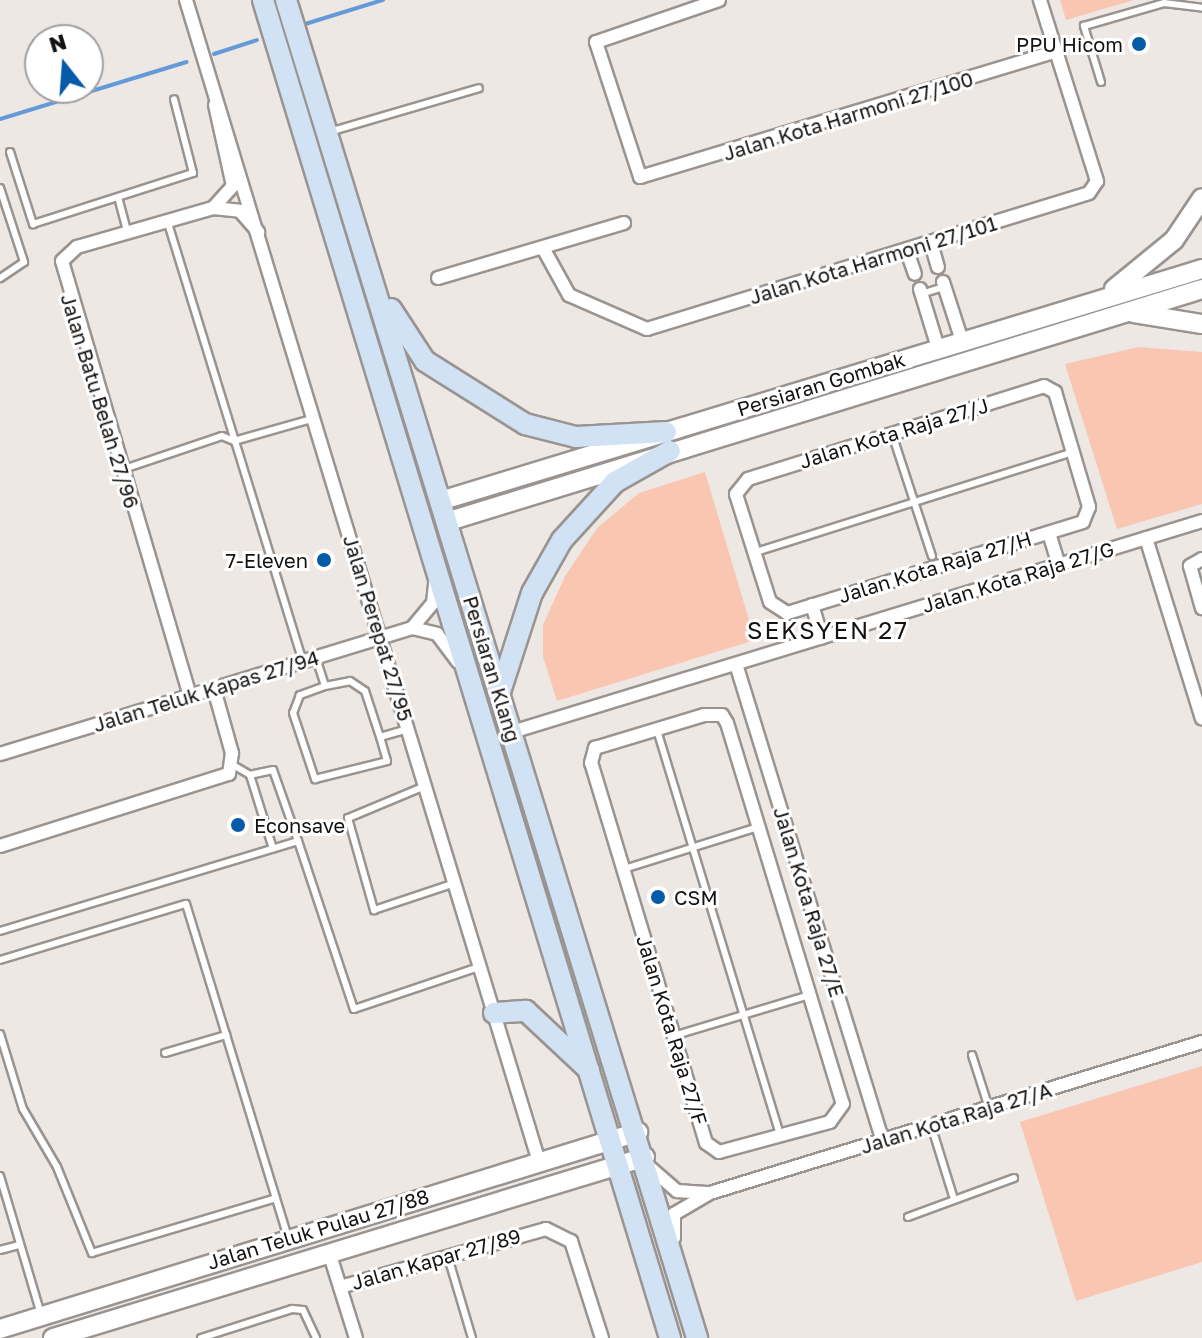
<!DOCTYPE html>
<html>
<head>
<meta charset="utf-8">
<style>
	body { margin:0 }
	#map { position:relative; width:1202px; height:1338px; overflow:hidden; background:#eee8e5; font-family:"Golos Text",sans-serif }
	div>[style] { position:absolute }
	.green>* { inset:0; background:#f9c6b2 }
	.stream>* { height:4px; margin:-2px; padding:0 2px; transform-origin:2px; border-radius:2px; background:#659ad9 }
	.roads { filter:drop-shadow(2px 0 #9a9491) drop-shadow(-2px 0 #9a9491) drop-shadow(0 2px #9a9491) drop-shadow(0 -2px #9a9491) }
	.lane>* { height:6px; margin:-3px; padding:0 3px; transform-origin:3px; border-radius:3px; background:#fff }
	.street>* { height:12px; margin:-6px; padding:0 6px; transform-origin:6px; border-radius:6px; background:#fff }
	.secondary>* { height:18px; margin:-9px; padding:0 9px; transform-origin:9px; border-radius:9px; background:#fff }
	.primary>* { height:20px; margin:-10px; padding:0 10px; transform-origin:10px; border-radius:10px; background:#d1e2f5 }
	.dots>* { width:22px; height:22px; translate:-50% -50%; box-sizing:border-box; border:4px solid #fff; border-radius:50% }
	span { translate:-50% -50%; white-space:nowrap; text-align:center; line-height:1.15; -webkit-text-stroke:6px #fff; paint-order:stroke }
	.poi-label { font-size:20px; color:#141211 }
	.right { translate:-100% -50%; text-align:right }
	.left { translate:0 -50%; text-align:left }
	.street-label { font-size:20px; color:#141211 }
	.quarter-label { font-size:24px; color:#141211; letter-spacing:2px }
	.north { position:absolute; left:24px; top:24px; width:80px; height:80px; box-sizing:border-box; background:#fff; border:2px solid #a1a0a0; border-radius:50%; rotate:343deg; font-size:22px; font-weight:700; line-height:32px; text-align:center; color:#141211 }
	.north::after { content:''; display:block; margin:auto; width:28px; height:36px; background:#065ba9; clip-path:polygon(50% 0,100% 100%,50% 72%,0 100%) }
</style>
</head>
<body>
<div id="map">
	<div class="green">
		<div style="clip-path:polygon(1060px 0,1134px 0,1066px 20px)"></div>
		<div style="clip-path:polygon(1138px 347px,1202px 352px,1202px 504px,1117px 529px,1065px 364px)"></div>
		<div style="clip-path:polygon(705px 472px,755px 640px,557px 701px,543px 657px,543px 625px,565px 576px,597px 528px,639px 493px)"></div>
		<div style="clip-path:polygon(1202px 1066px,1202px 1262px,1076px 1301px,1020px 1122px)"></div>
	</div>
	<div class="stream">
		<div style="left:302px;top:25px;width:85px;rotate:-17.2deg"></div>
		<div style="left:214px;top:54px;width:45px;rotate:-18deg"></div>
		<div style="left:0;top:119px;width:195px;rotate:-17deg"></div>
	</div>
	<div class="roads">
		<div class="lane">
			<div style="left:1101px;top:82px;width:59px;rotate:-106.9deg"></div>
			<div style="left:1084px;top:26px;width:83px;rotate:-16deg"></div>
			<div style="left:1164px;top:3px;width:38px;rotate:7deg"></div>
			<div style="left:329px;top:132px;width:156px;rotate:-16.3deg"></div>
			<div style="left:10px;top:152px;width:76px;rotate:72.3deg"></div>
			<div style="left:33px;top:224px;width:168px;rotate:-17.7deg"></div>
			<div style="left:193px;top:173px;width:76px;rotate:-104.4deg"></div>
			<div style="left:0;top:188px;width:78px;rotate:72deg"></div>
			<div style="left:24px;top:262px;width:29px;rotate:146deg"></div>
			<div style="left:118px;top:197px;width:35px;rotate:75deg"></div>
			<div style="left:167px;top:220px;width:460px;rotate:72.9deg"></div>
			<div style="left:921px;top:294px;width:24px;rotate:-17deg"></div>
			<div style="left:895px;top:443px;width:119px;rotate:71.9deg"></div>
			<div style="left:124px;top:469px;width:103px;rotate:-18.6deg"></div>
			<div style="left:222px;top:436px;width:13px;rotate:23deg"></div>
			<div style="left:234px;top:441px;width:81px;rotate:-15.8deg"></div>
			<div style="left:756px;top:552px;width:332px;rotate:-17.5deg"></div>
			<div style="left:316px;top:658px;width:29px;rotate:72deg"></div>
			<div style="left:325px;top:686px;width:25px;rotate:-11deg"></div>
			<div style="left:350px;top:681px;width:18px;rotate:34deg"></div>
			<div style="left:365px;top:691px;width:48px;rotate:71.9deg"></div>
			<div style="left:380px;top:737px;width:29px;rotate:-16deg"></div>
			<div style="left:325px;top:686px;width:27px;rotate:160deg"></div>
			<div style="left:300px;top:695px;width:19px;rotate:111deg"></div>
			<div style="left:293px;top:713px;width:70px;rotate:71.6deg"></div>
			<div style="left:315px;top:779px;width:74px;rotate:-14deg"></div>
			<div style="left:387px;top:761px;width:25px;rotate:-106deg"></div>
			<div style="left:657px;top:730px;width:423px;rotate:73.1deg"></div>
			<div style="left:233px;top:765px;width:20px;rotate:30deg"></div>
			<div style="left:250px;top:775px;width:77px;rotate:72.7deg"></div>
			<div style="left:425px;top:786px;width:83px;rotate:157.4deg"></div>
			<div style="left:348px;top:818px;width:96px;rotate:74.2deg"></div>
			<div style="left:374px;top:910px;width:85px;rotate:-18.4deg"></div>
			<div style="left:298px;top:841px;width:177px;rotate:71.6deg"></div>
			<div style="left:354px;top:1009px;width:132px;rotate:-18.6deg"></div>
			<div style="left:624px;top:869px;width:140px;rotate:-17.4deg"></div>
			<div style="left:0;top:931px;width:311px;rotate:-16.8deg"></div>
			<div style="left:298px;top:841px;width:75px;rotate:-109.4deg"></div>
			<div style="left:273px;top:770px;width:24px;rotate:168deg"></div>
			<div style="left:0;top:960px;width:194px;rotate:-16.8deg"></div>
			<div style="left:186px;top:904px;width:349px;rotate:73deg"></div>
			<div style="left:0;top:1034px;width:78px;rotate:73deg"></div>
			<div style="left:23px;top:1109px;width:67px;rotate:59.6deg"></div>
			<div style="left:57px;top:1167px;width:93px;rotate:67.9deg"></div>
			<div style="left:92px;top:1253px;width:192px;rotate:-16.6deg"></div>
			<div style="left:673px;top:1036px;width:143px;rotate:-16.7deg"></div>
			<div style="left:165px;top:1053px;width:64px;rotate:-16.4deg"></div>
			<div style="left:972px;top:1055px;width:56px;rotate:72.2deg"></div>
			<div style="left:931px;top:1125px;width:74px;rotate:72.8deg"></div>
			<div style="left:0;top:1176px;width:144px;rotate:73.5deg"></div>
			<div style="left:908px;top:1217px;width:113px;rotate:-20.2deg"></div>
			<div style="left:0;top:1250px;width:20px;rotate:-15deg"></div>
			<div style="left:448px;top:1257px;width:84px;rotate:73.5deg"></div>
			<div style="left:201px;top:1338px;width:96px;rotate:-17.7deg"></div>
			<div style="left:292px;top:1309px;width:11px;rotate:5deg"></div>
			<div style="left:303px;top:1310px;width:31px;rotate:65deg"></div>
		</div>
		<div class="street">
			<div style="left:186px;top:0;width:1214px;rotate:73.1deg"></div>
			<div style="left:719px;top:0;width:130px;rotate:161.1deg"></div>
			<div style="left:596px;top:42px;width:142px;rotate:71.9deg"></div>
			<div style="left:640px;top:177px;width:433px;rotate:-16.8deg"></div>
			<div style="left:213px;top:208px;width:30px;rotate:-48deg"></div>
			<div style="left:233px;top:186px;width:83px;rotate:-102.5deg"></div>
			<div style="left:931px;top:243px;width:25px;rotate:74deg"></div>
			<div style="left:543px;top:248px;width:54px;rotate:61deg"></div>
			<div style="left:569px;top:295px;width:85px;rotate:23.6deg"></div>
			<div style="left:647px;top:329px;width:462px;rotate:-17.1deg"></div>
			<div style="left:1089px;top:193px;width:14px;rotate:-56deg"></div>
			<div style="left:1097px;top:181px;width:190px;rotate:-107.5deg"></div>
			<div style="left:907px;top:251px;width:24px;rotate:71deg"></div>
			<div style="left:438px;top:278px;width:194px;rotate:-16.5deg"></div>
			<div style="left:943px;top:282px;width:62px;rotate:72.1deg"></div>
			<div style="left:920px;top:289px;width:62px;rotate:73deg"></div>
			<div style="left:1044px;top:386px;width:13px;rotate:29deg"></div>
			<div style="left:1055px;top:392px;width:120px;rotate:73.5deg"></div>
			<div style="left:1089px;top:507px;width:16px;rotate:112deg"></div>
			<div style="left:1083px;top:522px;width:310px;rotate:162.9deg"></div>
			<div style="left:787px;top:613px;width:20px;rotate:-147deg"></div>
			<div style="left:770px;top:602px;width:113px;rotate:-107.5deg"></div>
			<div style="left:736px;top:494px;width:19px;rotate:-51deg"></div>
			<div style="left:748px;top:479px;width:310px;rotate:-17.4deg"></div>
			<div style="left:1049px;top:533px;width:34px;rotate:73deg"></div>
			<div style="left:1146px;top:538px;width:189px;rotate:72.8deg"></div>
			<div style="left:1202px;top:559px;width:14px;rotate:150deg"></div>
			<div style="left:1190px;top:566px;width:44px;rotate:74.1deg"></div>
			<div style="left:812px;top:605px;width:34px;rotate:73deg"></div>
			<div style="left:412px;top:628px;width:26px;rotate:13deg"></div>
			<div style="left:437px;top:634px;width:35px;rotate:53deg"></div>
			<div style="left:736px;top:664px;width:498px;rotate:72.9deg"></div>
			<div style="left:190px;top:696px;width:453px;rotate:-106.4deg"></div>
			<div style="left:62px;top:261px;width:21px;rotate:-43deg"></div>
			<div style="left:77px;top:247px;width:141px;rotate:-16deg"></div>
			<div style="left:213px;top:208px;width:27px;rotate:6deg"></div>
			<div style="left:240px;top:211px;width:28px;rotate:49deg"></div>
			<div style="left:704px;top:715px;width:18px"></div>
			<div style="left:722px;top:715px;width:9px;rotate:58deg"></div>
			<div style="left:727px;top:723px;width:398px;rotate:73.1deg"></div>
			<div style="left:843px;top:1104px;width:22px;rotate:126deg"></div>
			<div style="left:830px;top:1122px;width:115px;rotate:164.9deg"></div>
			<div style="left:719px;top:1152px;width:16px;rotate:-145deg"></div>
			<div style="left:706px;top:1143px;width:397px;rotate:-106.8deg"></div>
			<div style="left:591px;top:763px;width:16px;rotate:-75deg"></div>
			<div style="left:595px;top:748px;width:114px;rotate:-16.8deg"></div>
			<div style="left:512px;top:732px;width:722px;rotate:-17deg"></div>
			<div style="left:0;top:754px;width:431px;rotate:-17deg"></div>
			<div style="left:412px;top:628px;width:33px;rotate:-50deg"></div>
			<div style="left:433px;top:603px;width:20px;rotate:-84deg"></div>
			<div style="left:0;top:846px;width:240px;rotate:-17.5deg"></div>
			<div style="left:229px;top:774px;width:21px;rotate:-82deg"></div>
			<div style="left:232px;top:753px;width:66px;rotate:-105.7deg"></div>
			<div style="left:647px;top:1165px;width:40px;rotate:41deg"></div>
			<div style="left:677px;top:1191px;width:30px;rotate:4deg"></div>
			<div style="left:674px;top:1238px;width:24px;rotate:-90deg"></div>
			<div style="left:674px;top:1214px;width:42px;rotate:-30.3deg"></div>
			<div style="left:710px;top:1193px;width:515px;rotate:-17.06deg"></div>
			<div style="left:329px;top:1252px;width:90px;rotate:72.6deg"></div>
			<div style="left:340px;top:1287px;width:214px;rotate:-15.7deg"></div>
			<div style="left:546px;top:1229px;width:28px;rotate:26deg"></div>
			<div style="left:571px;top:1241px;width:102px;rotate:72.3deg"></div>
		</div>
		<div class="secondary">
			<div style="left:1114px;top:289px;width:77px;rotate:-39.2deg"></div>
			<div style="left:1174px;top:240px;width:50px;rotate:-56.3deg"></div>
			<div style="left:1134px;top:313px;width:69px;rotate:9.2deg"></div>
			<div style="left:440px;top:501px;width:797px;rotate:-16.93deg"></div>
			<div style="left:446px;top:522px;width:791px;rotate:-17.13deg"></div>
			<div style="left:0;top:1329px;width:668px;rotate:-17.16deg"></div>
			<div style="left:53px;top:1338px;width:619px;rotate:-17deg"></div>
		</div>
		<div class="primary">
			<div style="left:263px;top:0;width:1399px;rotate:73.08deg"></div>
			<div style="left:286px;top:0;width:1400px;rotate:72.92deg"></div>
			<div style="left:391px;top:309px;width:62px;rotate:56.8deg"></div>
			<div style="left:425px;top:361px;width:118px;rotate:32.2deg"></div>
			<div style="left:525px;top:424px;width:53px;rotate:14.3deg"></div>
			<div style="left:576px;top:437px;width:90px;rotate:-3.2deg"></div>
			<div style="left:500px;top:692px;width:104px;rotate:-72.1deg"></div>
			<div style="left:532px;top:593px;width:61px;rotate:-60.5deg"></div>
			<div style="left:562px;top:540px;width:79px;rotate:-47.6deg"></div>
			<div style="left:615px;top:482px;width:63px;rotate:-29.4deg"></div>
			<div style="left:494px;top:1013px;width:32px;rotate:-4deg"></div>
			<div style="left:526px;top:1011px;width:86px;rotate:43.1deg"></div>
		</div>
	</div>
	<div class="dots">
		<div style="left:1139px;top:44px;background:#065ba9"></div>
		<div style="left:324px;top:560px;background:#065ba9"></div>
		<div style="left:238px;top:825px;background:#065ba9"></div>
		<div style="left:658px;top:897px;background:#065ba9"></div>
	</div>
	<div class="poi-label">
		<span class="right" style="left:1123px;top:44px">PPU Hicom</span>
		<span class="right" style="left:308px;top:560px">7-Eleven</span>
		<span class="left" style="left:254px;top:825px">Econsave</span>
		<span class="left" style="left:674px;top:897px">CSM</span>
	</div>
	<div class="street-label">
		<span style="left:848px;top:116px;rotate:-17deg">Jalan Kota Harmoni 27/100</span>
		<span style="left:873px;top:260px;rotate:-17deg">Jalan Kota Harmoni 27/101</span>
		<span style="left:821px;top:384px;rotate:-17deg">Persiaran Gombak</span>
		<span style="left:100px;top:401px;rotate:73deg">Jalan Batu Belah 27/96</span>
		<span style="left:894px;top:433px;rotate:-17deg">Jalan Kota Raja 27/J</span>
		<span style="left:935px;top:567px;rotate:-17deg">Jalan Kota Raja 27/H</span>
		<span style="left:1018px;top:577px;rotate:-17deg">Jalan Kota Raja 27/G</span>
		<span style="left:378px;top:628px;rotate:73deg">Jalan Perepat 27/95</span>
		<span style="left:492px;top:669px;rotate:73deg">Persiaran Klang</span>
		<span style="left:206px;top:691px;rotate:-17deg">Jalan Teluk Kapas 27/94</span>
		<span style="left:809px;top:902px;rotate:73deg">Jalan Kota Raja 27/E</span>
		<span style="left:672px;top:1030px;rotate:73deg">Jalan Kota Raja 27/F</span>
		<span style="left:956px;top:1118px;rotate:-17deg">Jalan Kota Raja 27/A</span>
		<span style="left:318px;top:1229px;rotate:-17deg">Jalan Teluk Pulau 27/88</span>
		<span style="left:436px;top:1259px;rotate:-16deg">Jalan Kapar 27/89</span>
	</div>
	<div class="quarter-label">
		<span style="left:828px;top:630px">SEKSYEN 27</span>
	</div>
	<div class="north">N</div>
</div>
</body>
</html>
